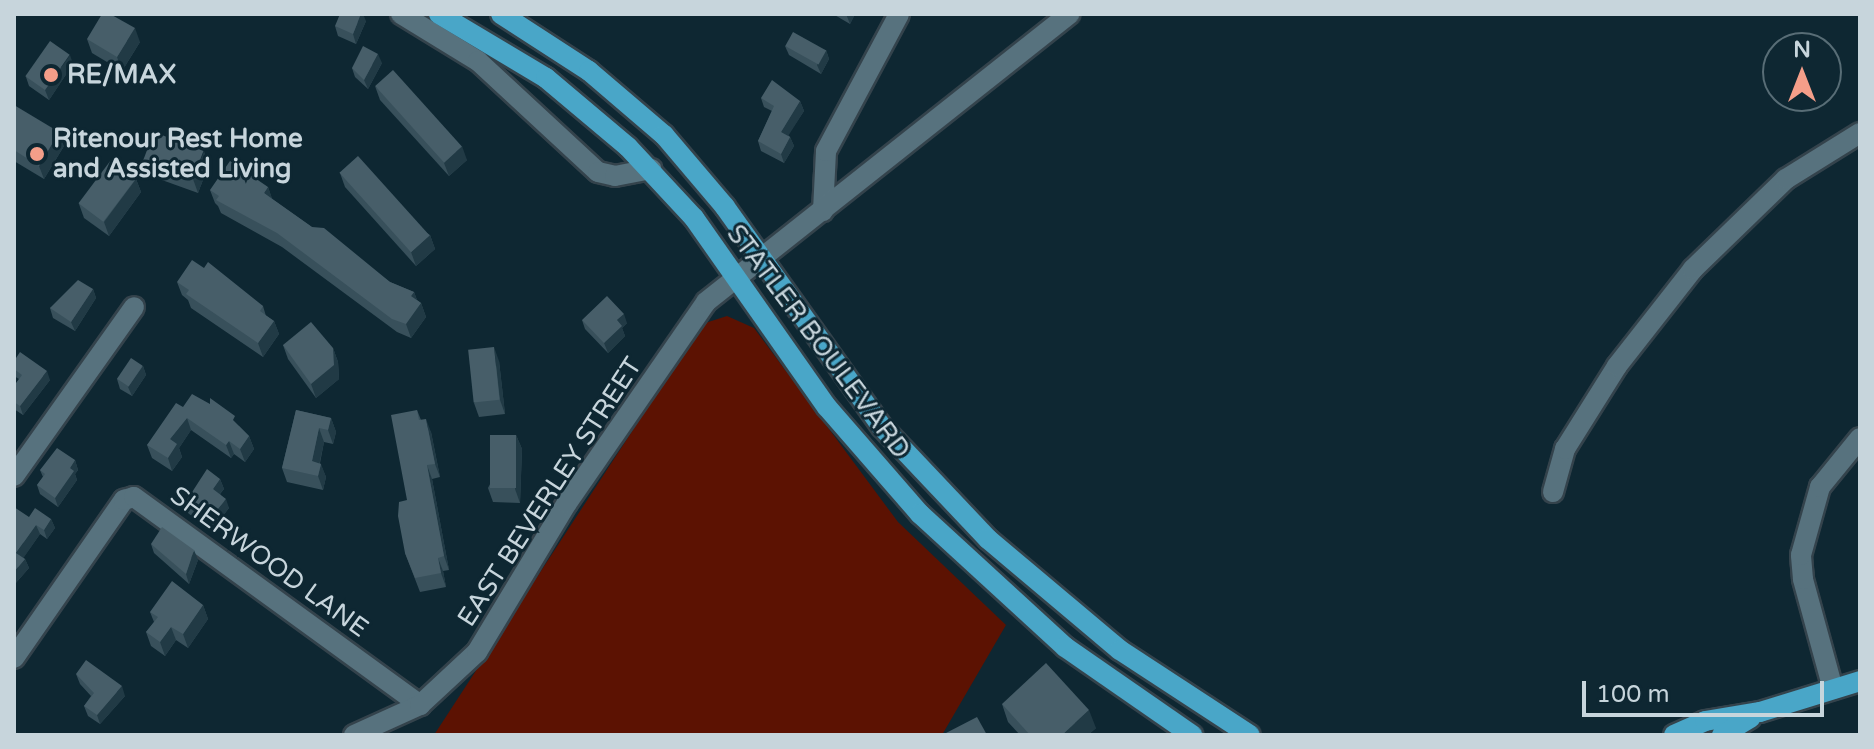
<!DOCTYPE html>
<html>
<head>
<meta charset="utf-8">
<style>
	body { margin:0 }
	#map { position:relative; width:1874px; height:749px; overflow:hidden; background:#0e2732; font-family:"Varela Round",sans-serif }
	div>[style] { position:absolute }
	.green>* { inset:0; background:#5c1202 }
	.roads { filter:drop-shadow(2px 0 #34434c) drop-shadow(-2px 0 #34434c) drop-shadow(0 2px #34434c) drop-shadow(0 -2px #34434c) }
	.minor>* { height:20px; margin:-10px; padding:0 10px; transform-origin:10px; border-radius:10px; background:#57727e }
	.major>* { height:20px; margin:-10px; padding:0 10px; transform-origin:10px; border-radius:10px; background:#49a6c8 }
	.wall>* { inset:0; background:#38505b }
	.shaded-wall>* { inset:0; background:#213a45 }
	.building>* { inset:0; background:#475e69; transform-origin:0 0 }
	.dots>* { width:22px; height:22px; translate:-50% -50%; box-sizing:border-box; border:4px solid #0e2732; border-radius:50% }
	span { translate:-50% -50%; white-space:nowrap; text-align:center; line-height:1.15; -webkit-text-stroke:6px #0e2732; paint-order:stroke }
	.poi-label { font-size:26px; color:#c7d5dc; font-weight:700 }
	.left { translate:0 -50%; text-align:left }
	.street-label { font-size:26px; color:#c7d5dc }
	.frame { position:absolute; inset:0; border:16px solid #c7d5dc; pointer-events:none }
	.north { position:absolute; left:1762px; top:32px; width:80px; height:80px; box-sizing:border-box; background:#0e2732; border:2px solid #586d76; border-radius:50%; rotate:0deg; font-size:22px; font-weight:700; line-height:32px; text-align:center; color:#c7d5dc }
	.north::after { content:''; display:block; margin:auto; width:28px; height:36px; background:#f49e89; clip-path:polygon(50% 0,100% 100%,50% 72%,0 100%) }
	.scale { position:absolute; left:1582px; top:681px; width:242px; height:36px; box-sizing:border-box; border:4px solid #c7d5dc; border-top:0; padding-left:10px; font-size:24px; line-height:28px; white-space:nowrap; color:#c7d5dc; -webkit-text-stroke:6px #0e2732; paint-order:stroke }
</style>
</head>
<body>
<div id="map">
	<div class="green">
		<div style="clip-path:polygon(727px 316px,754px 328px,898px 522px,1006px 625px,942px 735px,434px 735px,702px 324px)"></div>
	</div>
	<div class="roads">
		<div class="minor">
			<div style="left:401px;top:14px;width:90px;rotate:31.4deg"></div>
			<div style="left:478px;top:61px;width:163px;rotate:42.8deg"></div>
			<div style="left:598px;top:172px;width:17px;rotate:13deg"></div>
			<div style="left:615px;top:176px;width:37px;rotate:-11deg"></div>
			<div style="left:823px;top:211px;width:60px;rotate:-87.1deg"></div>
			<div style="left:826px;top:151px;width:155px;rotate:-61.9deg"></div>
			<div style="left:14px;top:476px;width:207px;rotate:-54.6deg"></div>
			<div style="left:1553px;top:492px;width:45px;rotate:-74.4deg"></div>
			<div style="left:1565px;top:449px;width:98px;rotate:-57.9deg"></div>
			<div style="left:1617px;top:366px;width:123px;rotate:-51.9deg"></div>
			<div style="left:1693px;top:269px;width:129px;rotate:-44.1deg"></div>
			<div style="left:1786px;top:179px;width:87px;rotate:-31.9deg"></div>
			<div style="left:14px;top:658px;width:193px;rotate:-55.2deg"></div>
			<div style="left:124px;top:500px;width:10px;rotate:-17deg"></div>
			<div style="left:134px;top:497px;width:354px;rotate:36deg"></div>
			<div style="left:1833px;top:689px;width:114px;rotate:-105.3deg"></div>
			<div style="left:1803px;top:579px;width:24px;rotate:-95deg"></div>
			<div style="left:1801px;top:555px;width:71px;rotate:-74.4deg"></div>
			<div style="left:1820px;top:487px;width:63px;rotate:-50.8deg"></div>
			<div style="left:354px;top:735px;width:72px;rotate:-24.4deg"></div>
			<div style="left:420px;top:705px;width:78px;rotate:-42.9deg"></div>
			<div style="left:477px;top:652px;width:174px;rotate:-58.9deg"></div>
			<div style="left:567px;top:503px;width:244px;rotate:-55.3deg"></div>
			<div style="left:706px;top:302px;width:464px;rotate:-38.4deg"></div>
		</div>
		<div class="major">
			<div style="left:439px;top:14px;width:125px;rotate:30.9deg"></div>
			<div style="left:546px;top:78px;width:107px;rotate:40.1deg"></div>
			<div style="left:628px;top:147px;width:97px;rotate:47.1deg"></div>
			<div style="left:694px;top:218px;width:231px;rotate:54.9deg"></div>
			<div style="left:827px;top:407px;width:142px;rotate:49deg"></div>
			<div style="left:920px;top:514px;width:197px;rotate:42.5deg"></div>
			<div style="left:1065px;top:647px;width:155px;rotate:34.7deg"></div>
			<div style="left:501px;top:14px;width:105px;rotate:32.9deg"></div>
			<div style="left:589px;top:71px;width:99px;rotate:40.5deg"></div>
			<div style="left:664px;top:135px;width:94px;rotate:49.7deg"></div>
			<div style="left:725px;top:207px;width:270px;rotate:54.5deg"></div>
			<div style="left:882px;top:427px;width:154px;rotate:46.6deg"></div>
			<div style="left:988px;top:539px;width:172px;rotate:40.1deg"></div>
			<div style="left:1120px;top:650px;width:155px;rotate:33.2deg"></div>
			<div style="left:1674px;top:735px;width:34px;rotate:-24deg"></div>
			<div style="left:1705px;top:721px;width:56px;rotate:-9.3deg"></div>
			<div style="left:1760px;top:712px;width:105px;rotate:-17.2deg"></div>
			<div style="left:1722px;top:735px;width:33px;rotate:-31deg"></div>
		</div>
	</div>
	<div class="wall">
		<div style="clip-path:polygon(833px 14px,855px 14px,850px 24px)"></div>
		<div style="clip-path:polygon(366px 21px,356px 44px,338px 36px,335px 26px)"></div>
		<div style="clip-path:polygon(87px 39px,140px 42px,122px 71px,92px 53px)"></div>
		<div style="clip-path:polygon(785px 46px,826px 50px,829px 59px,821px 74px,789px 55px)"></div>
		<div style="clip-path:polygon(382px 63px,368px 89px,355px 77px,352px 68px)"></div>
		<div style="clip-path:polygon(73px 64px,49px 100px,29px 86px,26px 77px)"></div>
		<div style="clip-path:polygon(375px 86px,467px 160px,449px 176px,380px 100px)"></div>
		<div style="clip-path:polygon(761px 98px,800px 101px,804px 111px,788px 135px,790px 137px,794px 146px,784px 163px,761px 151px,758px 141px,772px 111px,764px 107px)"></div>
		<div style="clip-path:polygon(14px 105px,64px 146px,44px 179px,14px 161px)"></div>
		<div style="clip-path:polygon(143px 161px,209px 164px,198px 193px,148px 175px)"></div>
		<div style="clip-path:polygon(340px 173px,430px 235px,435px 249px,416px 266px,345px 187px)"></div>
		<div style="clip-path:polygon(136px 179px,141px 192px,109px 236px,84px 218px,79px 204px)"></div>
		<div style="clip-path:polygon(268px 187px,272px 199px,390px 282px,414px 292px,417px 300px,421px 303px,426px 317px,411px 338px,397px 332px,282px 247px,221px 213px,218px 206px,215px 203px,210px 190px)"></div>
		<div style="clip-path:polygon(177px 282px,263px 306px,266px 316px,274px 321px,279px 334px,263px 357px,191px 308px,188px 300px,182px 295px)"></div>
		<div style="clip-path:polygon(93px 289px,96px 298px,75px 331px,53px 318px,50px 308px)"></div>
		<div style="clip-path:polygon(582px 320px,627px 323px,622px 328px,625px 336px,608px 353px,585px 329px)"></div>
		<div style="clip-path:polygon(283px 345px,333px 348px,338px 362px,339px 379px,316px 398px,288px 359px)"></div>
		<div style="clip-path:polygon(14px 361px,50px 380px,23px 415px,14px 409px,14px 386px,19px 379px,14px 376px)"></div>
		<div style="clip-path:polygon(499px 361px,505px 414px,479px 417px,474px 403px)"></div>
		<div style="clip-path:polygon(143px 366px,146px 375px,132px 396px,120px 389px,117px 379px)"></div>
		<div style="clip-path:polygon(183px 407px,239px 426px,249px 436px,254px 449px,245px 462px,234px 454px,231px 458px,191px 430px,179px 448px,182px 457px,172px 471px,152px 458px,147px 445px)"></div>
		<div style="clip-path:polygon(296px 410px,331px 418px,336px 432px,333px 444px,324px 442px,320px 463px,326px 477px,323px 490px,287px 482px,282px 468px)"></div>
		<div style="clip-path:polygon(417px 410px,421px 420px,431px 432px,440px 477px,432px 479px,449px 570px,443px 571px,446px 587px,420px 592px,405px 553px,407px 500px)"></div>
		<div style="clip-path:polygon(516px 435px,522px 449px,520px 503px,493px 502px,488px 488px)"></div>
		<div style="clip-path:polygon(75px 460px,78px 470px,75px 474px,77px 480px,58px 507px,40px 494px,37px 485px,43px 477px,40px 470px)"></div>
		<div style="clip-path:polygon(220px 479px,224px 489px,220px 494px,229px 508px,211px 531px,188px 513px,185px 503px)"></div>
		<div style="clip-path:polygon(29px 517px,51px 519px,55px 528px,47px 539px,40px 534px,23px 558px,25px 559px,29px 568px,14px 585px)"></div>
		<div style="clip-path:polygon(151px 544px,198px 560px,189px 584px,154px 553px)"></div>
		<div style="clip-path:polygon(203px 605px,208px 619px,188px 648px,176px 640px,165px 656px,151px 646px,146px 632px,154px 622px,150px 612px)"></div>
		<div style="clip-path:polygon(76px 674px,125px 696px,100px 724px,88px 716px,84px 706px,91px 696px,80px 684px)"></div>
		<div style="clip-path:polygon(1002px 704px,1096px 728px,1088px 735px,1020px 735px,1008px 722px)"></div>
	</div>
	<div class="shaded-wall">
		<div style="clip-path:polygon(361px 14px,363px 14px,366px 21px,356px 44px,353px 34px)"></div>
		<div style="clip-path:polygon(846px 14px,855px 14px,850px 24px)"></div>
		<div style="clip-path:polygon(135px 28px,140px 42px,122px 71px,117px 57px)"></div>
		<div style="clip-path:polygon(826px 50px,829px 59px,821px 74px,817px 65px)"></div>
		<div style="clip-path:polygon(378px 54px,382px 63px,368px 89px,364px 80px)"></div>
		<div style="clip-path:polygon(70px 55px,73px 64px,49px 100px,45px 90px)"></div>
		<div style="clip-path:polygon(800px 101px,804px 111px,785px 141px,781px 132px)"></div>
		<div style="clip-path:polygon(59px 132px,64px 146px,44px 179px,39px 166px)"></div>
		<div style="clip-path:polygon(790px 137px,794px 146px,784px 163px,781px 154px)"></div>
		<div style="clip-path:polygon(462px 146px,467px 160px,449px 176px,444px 163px)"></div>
		<div style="clip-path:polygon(204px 151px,209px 164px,198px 193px,193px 179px)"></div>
		<div style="clip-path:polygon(136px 179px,141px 192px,109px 236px,104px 222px)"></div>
		<div style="clip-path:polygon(268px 187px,273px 201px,264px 193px)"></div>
		<div style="clip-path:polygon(430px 235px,435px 249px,416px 266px,411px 252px)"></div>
		<div style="clip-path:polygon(93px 289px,96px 298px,75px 331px,71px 322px)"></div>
		<div style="clip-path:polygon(414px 292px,419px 305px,421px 303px,426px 317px,411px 338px,406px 324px,411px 296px)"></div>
		<div style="clip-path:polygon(624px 314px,627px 323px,622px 328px,625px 336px,608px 353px,604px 343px,617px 320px)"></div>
		<div style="clip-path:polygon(274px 321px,279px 334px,263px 357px,258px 343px)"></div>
		<div style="clip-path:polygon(494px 347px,499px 361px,505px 414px,500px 400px)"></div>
		<div style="clip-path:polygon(333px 348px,338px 362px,339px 379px,316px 398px,311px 384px)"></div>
		<div style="clip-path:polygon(143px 366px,146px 375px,132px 396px,128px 387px)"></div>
		<div style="clip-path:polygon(47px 371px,50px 380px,23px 415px,20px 406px)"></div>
		<div style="clip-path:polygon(187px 418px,191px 430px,179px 448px,182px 457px,172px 471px,168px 458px,170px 439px)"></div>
		<div style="clip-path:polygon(331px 418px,336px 432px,333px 444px,328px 430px)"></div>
		<div style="clip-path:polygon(426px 419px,431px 432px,440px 477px,435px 464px)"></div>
		<div style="clip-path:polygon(319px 428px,324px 442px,317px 475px,312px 461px)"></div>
		<div style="clip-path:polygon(516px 435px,522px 449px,520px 503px,515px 489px)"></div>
		<div style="clip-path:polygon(249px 436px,254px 449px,245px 462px,240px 449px)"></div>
		<div style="clip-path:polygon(229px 441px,234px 454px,231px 458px,226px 445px)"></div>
		<div style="clip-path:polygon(75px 460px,78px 470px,75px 474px,77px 480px,58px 507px,55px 498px,70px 468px)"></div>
		<div style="clip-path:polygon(321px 464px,326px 477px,323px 490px,318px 476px)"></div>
		<div style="clip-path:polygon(427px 465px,432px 479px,449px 570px,444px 556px)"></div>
		<div style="clip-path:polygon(220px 479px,224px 489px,216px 498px,213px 489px)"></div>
		<div style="clip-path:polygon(226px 499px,229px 508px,211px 531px,208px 521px)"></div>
		<div style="clip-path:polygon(51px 519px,55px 528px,47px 539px,44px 530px)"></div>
		<div style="clip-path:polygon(36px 525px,40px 534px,20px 563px,16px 553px)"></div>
		<div style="clip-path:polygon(194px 550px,198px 560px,189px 584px,186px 574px)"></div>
		<div style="clip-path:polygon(438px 558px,443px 571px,446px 587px,441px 573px)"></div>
		<div style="clip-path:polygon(25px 559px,29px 568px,14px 585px,14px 572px)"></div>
		<div style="clip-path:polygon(203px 605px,208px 619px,188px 648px,183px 634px)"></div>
		<div style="clip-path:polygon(171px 627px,176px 640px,165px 656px,160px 642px)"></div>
		<div style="clip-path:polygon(122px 686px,125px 696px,100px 724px,97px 715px)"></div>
		<div style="clip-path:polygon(1089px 710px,1096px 728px,1088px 735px,1062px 735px)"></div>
	</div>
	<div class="building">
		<div style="clip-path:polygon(102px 14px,110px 14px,135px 28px,117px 57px,87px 39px)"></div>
		<div style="clip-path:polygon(340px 14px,361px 14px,353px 34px,335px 26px)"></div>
		<div style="left:793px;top:32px;width:38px;height:16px;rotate:29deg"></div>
		<div style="left:50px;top:41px;width:24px;height:43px;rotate:35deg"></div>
		<div style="clip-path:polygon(363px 46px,378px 54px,364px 80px,352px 68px)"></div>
		<div style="left:393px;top:70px;width:103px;height:24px;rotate:48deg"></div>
		<div style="clip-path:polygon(772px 80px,800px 101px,781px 132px,790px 137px,781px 154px,758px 141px,774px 106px,761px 98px)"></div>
		<div style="clip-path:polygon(14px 105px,59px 132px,39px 166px,14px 150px)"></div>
		<div style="left:154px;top:132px;width:53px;height:31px;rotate:21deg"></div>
		<div style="left:358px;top:156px;width:107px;height:25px;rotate:48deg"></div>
		<div style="left:111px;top:160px;width:31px;height:54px;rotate:37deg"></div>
		<div style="clip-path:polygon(230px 161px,268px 187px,264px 193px,312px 227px,324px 228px,390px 282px,414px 292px,411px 296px,421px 303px,406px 324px,392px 319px,277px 233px,216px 200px,219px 196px,210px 190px)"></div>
		<div style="clip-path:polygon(192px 260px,204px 268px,208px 262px,263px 306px,260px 311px,274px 321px,258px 343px,186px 294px,189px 290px,177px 282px)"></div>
		<div style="clip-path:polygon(78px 280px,93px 289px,71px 322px,50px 308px)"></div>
		<div style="clip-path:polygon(607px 296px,624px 314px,617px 320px,622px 326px,604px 343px,582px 320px)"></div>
		<div style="clip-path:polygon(311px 322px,333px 348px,334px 365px,311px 384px,283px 345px)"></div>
		<div style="left:494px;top:347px;width:53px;height:26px;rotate:84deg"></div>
		<div style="clip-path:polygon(20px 352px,47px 371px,20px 406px,14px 402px,14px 386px,22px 375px,14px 369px,14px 361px)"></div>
		<div style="left:131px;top:358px;width:14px;height:25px;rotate:34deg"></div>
		<div style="clip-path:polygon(192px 394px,210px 404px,210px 398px,235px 416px,233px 420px,249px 436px,240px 449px,229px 441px,226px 445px,187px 418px,170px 439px,177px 444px,168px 458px,147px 445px,176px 403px,183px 407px)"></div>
		<div style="clip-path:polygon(296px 410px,331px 418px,328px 430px,319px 428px,312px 461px,321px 464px,318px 476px,282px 468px)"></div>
		<div style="clip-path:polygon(417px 410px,419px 420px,426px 419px,435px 464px,427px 465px,444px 556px,438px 558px,441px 573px,415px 578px,405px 553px,398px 516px,399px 502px,407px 500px,391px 415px)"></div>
		<div style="left:490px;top:435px;width:26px;height:53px"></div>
		<div style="clip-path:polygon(57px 448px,75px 460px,70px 468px,74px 471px,55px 498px,37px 485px,45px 474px,40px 470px)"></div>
		<div style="clip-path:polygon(207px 469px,220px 479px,213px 489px,226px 499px,208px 521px,185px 503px)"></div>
		<div style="clip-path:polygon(14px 507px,29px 517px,35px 508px,51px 519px,44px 530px,36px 525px,16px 553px,25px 559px,14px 572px)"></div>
		<div style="clip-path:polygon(162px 527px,194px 550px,186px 574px,151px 544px)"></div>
		<div style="clip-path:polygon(172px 581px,203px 605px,183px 634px,171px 627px,160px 642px,146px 632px,158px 617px,150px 612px)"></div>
		<div style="clip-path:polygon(86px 660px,122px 686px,97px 715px,84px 706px,94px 693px,76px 674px)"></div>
		<div style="clip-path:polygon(1046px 663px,1089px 710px,1062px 735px,1030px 735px,1002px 704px)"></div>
		<div style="clip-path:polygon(977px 717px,987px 735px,948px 735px,946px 733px)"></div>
	</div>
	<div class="dots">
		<div style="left:51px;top:75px;background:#f49e89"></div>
		<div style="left:37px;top:154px;background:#f49e89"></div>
	</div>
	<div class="poi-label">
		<span class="left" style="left:67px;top:75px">RE/MAX</span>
		<span class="left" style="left:53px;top:154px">Ritenour Rest Home<br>and Assisted Living</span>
	</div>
	<div class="street-label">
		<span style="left:818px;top:342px;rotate:53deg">STATLER BOULEVARD</span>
		<span style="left:550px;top:492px;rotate:-57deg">EAST BEVERLEY STREET</span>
		<span style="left:269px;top:562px;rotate:36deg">SHERWOOD LANE</span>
	</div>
	<div class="frame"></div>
	<div class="north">N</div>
	<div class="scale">100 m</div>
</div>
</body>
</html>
